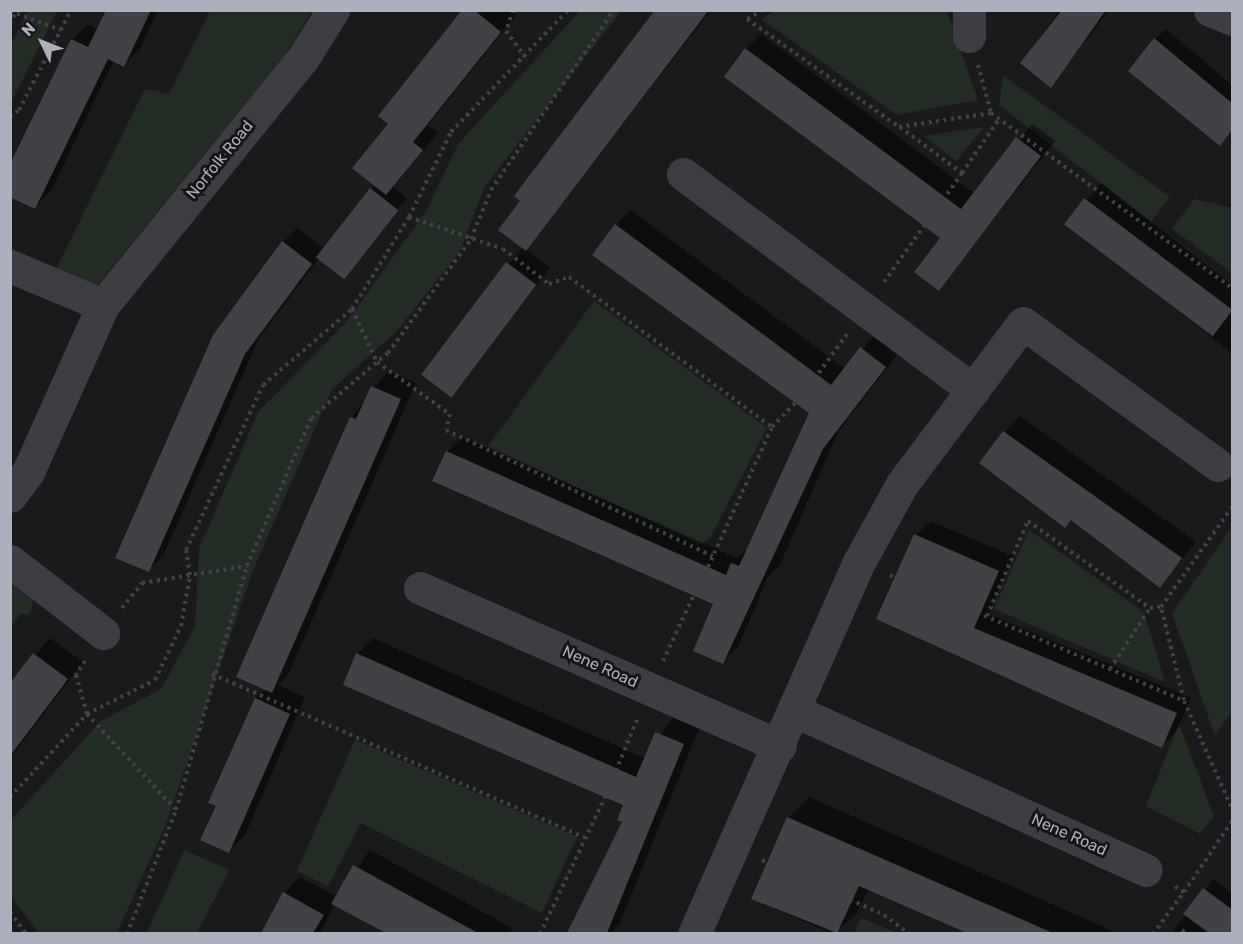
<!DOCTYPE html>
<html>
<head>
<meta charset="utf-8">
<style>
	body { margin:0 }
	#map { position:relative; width:1243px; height:944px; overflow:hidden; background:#1a1a1c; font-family:Rubik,sans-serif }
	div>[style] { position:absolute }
	.green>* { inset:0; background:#222b24 }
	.shadow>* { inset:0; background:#0007 }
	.building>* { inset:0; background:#424246; transform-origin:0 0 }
	.path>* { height:4px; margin-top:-2px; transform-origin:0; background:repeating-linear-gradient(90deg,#414248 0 3px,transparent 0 7.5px) }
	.minor>* { height:33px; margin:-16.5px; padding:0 16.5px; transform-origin:16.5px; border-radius:16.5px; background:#3d3d43 }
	span { translate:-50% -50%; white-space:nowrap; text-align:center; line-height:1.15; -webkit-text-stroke:6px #151517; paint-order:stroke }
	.street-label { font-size:16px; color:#adb0bc }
	.frame { position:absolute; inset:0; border:12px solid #adb0bc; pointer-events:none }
	.north { position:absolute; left:12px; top:12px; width:60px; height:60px; -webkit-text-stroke:4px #151517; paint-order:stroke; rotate:313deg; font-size:16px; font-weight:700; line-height:24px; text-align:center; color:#adb0bc }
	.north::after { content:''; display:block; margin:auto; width:21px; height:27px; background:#adb0bc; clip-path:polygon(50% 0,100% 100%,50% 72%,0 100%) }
</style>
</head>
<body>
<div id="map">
	<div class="green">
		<div style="clip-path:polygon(776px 10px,947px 11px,978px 100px,897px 115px,761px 19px)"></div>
		<div style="clip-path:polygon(27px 11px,57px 11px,11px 103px,11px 46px)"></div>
		<div style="clip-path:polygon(210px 11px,312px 11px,283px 58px,96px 287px,56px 269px,145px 89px,169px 94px)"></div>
		<div style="clip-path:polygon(580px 11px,621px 11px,485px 186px,460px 251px,396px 332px,332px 389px,252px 573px,166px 824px,117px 933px,39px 933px,11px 897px,11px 820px,101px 721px,161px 689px,195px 626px,199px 549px,258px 412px,348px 320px,426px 211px,458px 144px)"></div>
		<div style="clip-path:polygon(1003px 75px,1170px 197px,1151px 222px,999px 105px)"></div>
		<div style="clip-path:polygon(984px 127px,956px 161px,924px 136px)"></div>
		<div style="clip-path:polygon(1194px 199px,1232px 208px,1232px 273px,1172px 229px)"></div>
		<div style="clip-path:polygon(594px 301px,767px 428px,710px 538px,700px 544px,488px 446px)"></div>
		<div style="clip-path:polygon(1232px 527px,1232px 711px,1215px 736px,1172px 613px)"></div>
		<div style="clip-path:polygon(1029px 530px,1144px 612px,1165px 682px,994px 609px)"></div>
		<div style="clip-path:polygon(11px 576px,34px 596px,30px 614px,20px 614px,11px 627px)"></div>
		<div style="clip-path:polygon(1179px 724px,1214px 816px,1200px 834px,1146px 806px)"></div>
		<div style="clip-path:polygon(355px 740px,577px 837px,542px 913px,361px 823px,328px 886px,297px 871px)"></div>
		<div style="clip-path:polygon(184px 850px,230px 870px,197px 933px,147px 933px)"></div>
		<div style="clip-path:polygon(861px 918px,897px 933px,854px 933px)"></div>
	</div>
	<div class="shadow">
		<div style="clip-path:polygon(107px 10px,158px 10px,140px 49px,124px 65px,114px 60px,51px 191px,35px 207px,72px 40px,88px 24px,98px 29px)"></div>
		<div style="clip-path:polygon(464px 10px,510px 10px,516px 15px,428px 125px,438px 133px,393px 187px,407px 198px,353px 266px,319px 258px,259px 338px,163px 556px,149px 570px,283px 242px,297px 228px,323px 248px,375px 184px,390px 124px)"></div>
		<div style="clip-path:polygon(657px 10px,711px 10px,526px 249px,550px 268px,450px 395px,423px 374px,523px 247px)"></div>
		<div style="clip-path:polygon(1059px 10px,1109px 10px,1051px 86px,1022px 63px)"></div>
		<div style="clip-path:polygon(1166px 29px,1232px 85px,1232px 131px,1220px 144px,1155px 39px)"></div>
		<div style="clip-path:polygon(761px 34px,975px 194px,1032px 124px,1055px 141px,939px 289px,942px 238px,746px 49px)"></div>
		<div style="clip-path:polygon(1101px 183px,1232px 285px,1232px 353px,1067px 224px)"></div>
		<div style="clip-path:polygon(631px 210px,845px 369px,876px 333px,900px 351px,838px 432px,780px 565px,768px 577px,738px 647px,722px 662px,715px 603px,447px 452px,462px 437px,737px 558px,748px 548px,811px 413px,616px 225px)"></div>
		<div style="clip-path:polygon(388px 371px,416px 383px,288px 675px,278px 685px,305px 697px,245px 835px,229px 851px,218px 806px,210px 802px,256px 698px,266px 689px,351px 418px)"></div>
		<div style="clip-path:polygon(1020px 416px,1196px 542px,1160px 586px,1072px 519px,1065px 526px,1004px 432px)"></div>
		<div style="clip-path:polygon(930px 521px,1013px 556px,988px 614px,1191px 698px,1176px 732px,1161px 746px,878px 618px,916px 535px)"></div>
		<div style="clip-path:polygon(50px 638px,83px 662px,10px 759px,10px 686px)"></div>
		<div style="clip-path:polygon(373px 638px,644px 758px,673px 717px,699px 728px,620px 923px,610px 934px,568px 934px,624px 821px,625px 804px,357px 654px)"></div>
		<div style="clip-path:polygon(809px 797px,1120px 934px,970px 934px,868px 889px,856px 914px,833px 934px,753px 899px,788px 818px)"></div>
		<div style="clip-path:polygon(370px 850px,512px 928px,509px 934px,389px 934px,335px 904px,319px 934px,262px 934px,284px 893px,300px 877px,337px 897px)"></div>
		<div style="clip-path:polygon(1213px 879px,1232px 893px,1232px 934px,1171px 934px)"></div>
	</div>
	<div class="building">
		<div style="clip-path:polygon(106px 10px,151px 10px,124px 67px,108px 59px,35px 209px,10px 197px,10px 164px,71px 39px,88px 47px)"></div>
		<div style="clip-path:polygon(462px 10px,474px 10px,501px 32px,413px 142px,423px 150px,386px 195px,352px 168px,388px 124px,378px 116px)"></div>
		<div style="clip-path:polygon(655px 10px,709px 10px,526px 251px,498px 230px,520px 201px,514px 196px)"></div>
		<div style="clip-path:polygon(1062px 10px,1106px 10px,1051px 88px,1020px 63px)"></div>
		<div style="clip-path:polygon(1154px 38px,1233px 104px,1233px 129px,1220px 146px,1128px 71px)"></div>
		<div style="clip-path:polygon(745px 48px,961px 209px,1016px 137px,1041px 156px,939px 291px,914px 272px,940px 238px,724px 77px)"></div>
		<div style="left:370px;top:188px;width:36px;height:88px;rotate:38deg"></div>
		<div style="left:1084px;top:198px;width:186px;height:33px;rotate:37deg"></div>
		<div style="clip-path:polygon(615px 224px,831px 385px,860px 347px,886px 367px,823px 449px,723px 664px,693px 651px,713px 604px,432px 481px,446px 451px,726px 575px,731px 563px,739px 566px,809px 413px,592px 255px)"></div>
		<div style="clip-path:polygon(282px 241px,312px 264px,245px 354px,149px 572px,115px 558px,213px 335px)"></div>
		<div style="left:506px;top:262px;width:38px;height:141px;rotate:37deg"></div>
		<div style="clip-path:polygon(371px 386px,401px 399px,272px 693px,236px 677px,350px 417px,356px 419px)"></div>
		<div style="clip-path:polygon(1003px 431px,1182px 558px,1160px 588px,1071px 520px,1065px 528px,979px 463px)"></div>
		<div style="clip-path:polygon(914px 534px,999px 571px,974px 628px,1177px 713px,1162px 748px,876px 619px)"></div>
		<div style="clip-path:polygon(33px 653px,68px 679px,10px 756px,10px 683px)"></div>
		<div style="clip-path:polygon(356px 653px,636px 777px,655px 732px,684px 744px,607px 933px,567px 933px,622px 822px,617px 820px,623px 805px,343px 685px)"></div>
		<div style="clip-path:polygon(255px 698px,290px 714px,229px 853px,200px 840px,216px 806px,208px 803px)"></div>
		<div style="clip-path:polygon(787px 817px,1053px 933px,967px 933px,859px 886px,837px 933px,751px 899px)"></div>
		<div style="clip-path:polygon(353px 865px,478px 933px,386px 933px,331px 904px)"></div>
		<div style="clip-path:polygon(1203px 888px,1233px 910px,1233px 933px,1209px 933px,1183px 914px)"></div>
		<div style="clip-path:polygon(283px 892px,324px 915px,313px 933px,261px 933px)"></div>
	</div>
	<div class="path">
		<div style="left:513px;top:10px;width:22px;rotate:108deg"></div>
		<div style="left:506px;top:31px;width:32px;rotate:54deg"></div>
		<div style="left:763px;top:10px;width:18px;rotate:151deg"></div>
		<div style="left:747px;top:19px;width:186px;rotate:35.4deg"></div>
		<div style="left:899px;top:127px;width:93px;rotate:-8.7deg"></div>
		<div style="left:10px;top:11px;width:54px;rotate:20.4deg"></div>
		<div style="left:10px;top:24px;width:12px;rotate:-66deg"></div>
		<div style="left:978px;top:65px;width:50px;rotate:74.8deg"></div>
		<div style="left:991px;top:113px;width:298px;rotate:36deg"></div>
		<div style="left:10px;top:117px;width:11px;rotate:-38deg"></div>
		<div style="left:19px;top:110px;width:113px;rotate:-62.5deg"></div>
		<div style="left:900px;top:127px;width:77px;rotate:36.6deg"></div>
		<div style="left:962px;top:173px;width:29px;rotate:125deg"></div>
		<div style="left:962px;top:173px;width:65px;rotate:-55.6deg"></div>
		<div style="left:409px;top:217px;width:99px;rotate:18.8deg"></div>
		<div style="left:503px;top:249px;width:58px;rotate:37.3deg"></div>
		<div style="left:549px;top:284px;width:21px;rotate:-19deg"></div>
		<div style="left:569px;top:277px;width:252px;rotate:36.5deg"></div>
		<div style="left:884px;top:282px;width:86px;rotate:-54.5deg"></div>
		<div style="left:352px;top:309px;width:59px;rotate:64.7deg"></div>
		<div style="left:377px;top:362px;width:90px;rotate:35.5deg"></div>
		<div style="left:450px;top:414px;width:16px;rotate:104deg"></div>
		<div style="left:446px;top:430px;width:295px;rotate:25.3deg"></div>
		<div style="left:810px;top:385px;width:63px;rotate:-54deg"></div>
		<div style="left:708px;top:567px;width:154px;rotate:-65.4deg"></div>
		<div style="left:772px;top:427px;width:39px;rotate:-46deg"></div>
		<div style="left:890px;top:575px;width:22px;rotate:24deg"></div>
		<div style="left:936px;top:595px;width:270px;rotate:23.1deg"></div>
		<div style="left:1184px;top:701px;width:118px;rotate:66deg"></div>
		<div style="left:122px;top:608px;width:32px;rotate:-51deg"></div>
		<div style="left:142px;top:583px;width:106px;rotate:-9.2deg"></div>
		<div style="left:987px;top:616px;width:103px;rotate:-66.7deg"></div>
		<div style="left:1028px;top:521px;width:150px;rotate:35.5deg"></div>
		<div style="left:1150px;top:608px;width:11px;rotate:-5deg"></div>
		<div style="left:85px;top:661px;width:17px;rotate:123deg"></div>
		<div style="left:76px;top:675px;width:41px;rotate:74.2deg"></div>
		<div style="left:87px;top:714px;width:129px;rotate:47.2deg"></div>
		<div style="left:663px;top:661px;width:83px;rotate:-65deg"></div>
		<div style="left:1110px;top:669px;width:73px;rotate:-56.7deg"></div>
		<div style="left:212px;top:674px;width:406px;rotate:23.7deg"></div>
		<div style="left:1184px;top:700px;width:96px;rotate:-103.9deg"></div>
		<div style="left:1161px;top:607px;width:123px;rotate:-54.6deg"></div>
		<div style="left:613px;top:778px;width:66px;rotate:-67.7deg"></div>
		<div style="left:10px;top:797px;width:113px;rotate:-47.1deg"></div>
		<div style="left:87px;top:714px;width:76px;rotate:-26.6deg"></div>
		<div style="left:155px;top:680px;width:60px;rotate:-64.3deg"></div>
		<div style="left:181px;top:626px;width:52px;rotate:-80deg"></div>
		<div style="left:190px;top:575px;width:25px;rotate:-99deg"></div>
		<div style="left:186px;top:550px;width:182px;rotate:-65deg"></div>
		<div style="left:263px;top:385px;width:117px;rotate:-40.5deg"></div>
		<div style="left:352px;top:309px;width:108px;rotate:-58.2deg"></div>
		<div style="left:409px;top:217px;width:95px;rotate:-63.7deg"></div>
		<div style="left:451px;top:132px;width:169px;rotate:-46.2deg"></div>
		<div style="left:762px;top:860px;width:23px;rotate:23deg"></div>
		<div style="left:809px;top:881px;width:82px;rotate:24.4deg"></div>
		<div style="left:884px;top:915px;width:31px;rotate:37deg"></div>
		<div style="left:1184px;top:892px;width:86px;rotate:-55.9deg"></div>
		<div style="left:10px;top:912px;width:27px;rotate:54deg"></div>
		<div style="left:1182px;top:930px;width:6px;rotate:39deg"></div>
		<div style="left:127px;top:934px;width:133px;rotate:-68.4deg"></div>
		<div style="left:176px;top:810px;width:254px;rotate:-73.8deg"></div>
		<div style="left:247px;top:566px;width:161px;rotate:-66.6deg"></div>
		<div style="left:311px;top:418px;width:101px;rotate:-40.2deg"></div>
		<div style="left:388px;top:353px;width:141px;rotate:-53.9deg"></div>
		<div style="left:471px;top:239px;width:53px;rotate:-67.8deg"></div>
		<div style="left:491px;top:190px;width:218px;rotate:-55.7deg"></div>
		<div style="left:540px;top:934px;width:152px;rotate:-64.6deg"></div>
		<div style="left:1153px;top:934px;width:52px;rotate:-53.6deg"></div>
		<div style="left:1184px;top:892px;width:13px;rotate:-148deg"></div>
	</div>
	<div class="minor">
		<div style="left:969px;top:10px;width:26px;rotate:90deg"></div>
		<div style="left:1210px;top:10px;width:24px;rotate:22deg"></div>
		<div style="left:683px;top:174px;width:362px;rotate:36.7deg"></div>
		<div style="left:10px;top:266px;width:101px;rotate:22.8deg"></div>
		<div style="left:10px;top:496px;width:30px;rotate:-53deg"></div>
		<div style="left:28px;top:472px;width:183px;rotate:-65.8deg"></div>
		<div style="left:103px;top:305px;width:318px;rotate:-51deg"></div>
		<div style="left:303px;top:58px;width:57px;rotate:-58deg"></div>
		<div style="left:10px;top:561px;width:118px;rotate:37.7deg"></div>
		<div style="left:420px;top:588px;width:393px;rotate:23.7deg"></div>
		<div style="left:795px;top:711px;width:385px;rotate:24.4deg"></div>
		<div style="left:694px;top:934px;width:407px;rotate:-66.1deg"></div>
		<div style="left:859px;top:562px;width:89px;rotate:-61.1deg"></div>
		<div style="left:902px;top:484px;width:201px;rotate:-53.1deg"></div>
		<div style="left:1023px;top:323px;width:241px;rotate:36.1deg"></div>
	</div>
	<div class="street-label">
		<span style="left:220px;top:160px;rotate:-51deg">Norfolk Road</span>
		<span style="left:600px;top:667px;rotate:24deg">Nene Road</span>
		<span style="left:1069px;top:835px;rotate:24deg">Nene Road</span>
	</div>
	<div class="frame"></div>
	<div class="north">N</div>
</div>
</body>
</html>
